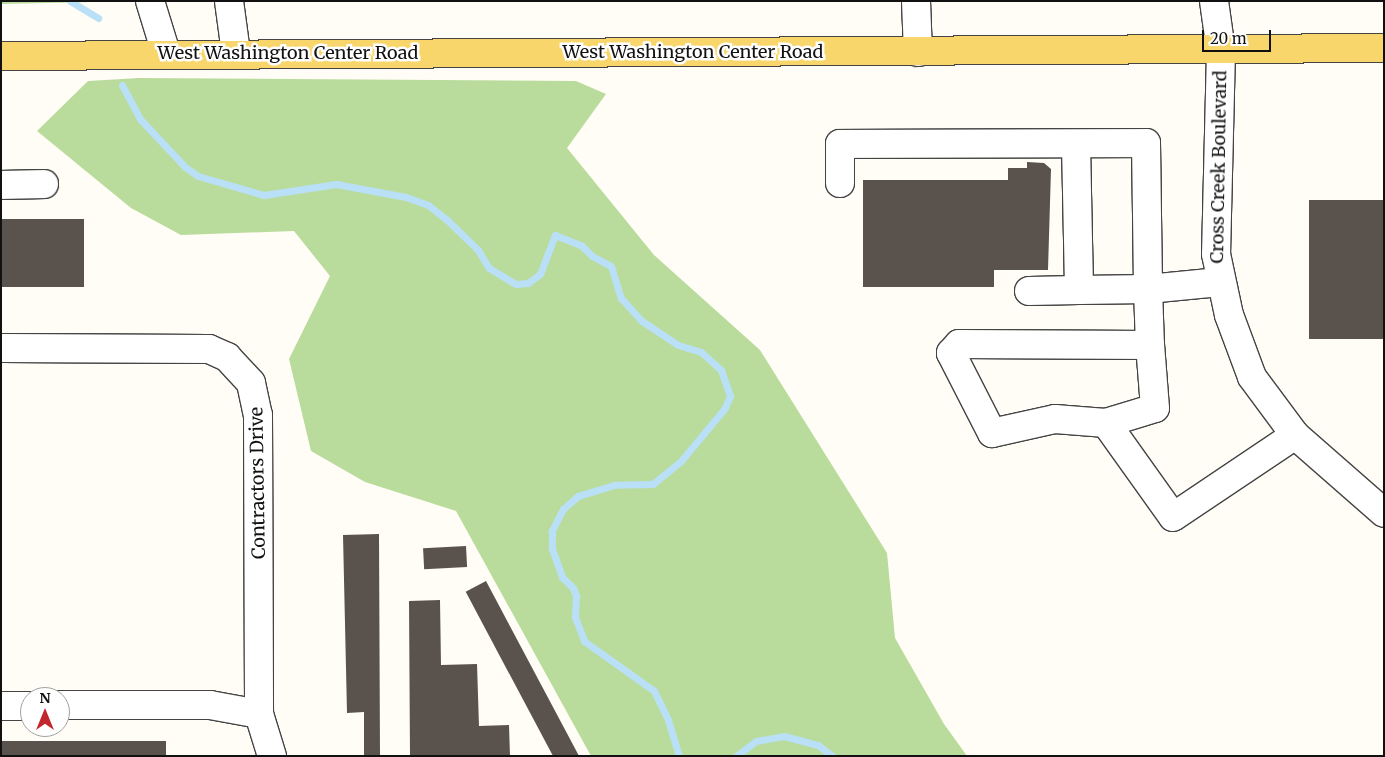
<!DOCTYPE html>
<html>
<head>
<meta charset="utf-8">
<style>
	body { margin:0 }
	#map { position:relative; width:1385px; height:757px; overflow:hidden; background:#fffdf5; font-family:Merriweather,serif }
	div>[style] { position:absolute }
	.forest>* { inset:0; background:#b9dc9c }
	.stream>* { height:7px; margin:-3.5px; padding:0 3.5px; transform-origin:3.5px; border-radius:3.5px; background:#b9e0f7 }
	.building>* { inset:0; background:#5a524d; transform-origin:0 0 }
	.roads { filter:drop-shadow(1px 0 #444) drop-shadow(-1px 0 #444) drop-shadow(0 1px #444) drop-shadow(0 -1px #444) }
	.minor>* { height:28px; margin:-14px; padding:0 14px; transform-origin:14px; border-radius:14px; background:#fff }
	.major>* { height:28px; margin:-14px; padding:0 14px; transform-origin:14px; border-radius:14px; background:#f9d66b }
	span { translate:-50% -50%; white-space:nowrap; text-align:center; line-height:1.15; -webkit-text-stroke:5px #fff; paint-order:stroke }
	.street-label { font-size:18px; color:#111 }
	.frame { position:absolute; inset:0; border:2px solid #111; pointer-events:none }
	.north { position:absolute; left:20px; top:687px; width:50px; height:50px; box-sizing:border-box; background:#fff; border:1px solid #a0a0a0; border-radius:50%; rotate:0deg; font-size:14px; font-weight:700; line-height:20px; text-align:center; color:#111 }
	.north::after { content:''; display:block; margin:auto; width:18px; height:22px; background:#c4262e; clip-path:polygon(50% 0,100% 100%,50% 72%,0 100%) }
	.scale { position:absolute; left:1202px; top:30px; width:69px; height:22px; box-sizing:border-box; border:2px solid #111; border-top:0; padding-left:6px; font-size:15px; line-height:18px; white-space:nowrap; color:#111; -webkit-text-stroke:4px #fff; paint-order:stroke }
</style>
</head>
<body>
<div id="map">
	<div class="forest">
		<div style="clip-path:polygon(1px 1px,140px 1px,1px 4px)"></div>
		<div style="clip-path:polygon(139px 78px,576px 81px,606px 94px,567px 148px,654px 255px,760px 350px,887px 553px,895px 638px,944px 724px,967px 756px,591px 756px,456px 511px,365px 482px,311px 451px,289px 359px,330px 276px,294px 231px,181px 235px,131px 208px,37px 131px,88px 81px)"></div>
	</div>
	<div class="stream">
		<div style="left:70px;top:1px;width:33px;rotate:31deg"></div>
		<div style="left:122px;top:85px;width:40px;rotate:62deg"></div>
		<div style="left:141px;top:120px;width:64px;rotate:46.9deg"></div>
		<div style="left:185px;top:167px;width:16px;rotate:35deg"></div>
		<div style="left:198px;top:176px;width:69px;rotate:16.1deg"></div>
		<div style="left:264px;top:195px;width:73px;rotate:-8.7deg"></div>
		<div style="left:336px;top:184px;width:71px;rotate:10.5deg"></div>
		<div style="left:406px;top:197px;width:23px;rotate:20deg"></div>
		<div style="left:428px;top:205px;width:23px;rotate:38deg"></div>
		<div style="left:446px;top:219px;width:45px;rotate:44.1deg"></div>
		<div style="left:478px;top:250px;width:21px;rotate:59deg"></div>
		<div style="left:489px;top:268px;width:31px;rotate:31deg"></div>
		<div style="left:516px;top:284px;width:12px;rotate:-5deg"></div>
		<div style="left:528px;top:283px;width:15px;rotate:-37deg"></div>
		<div style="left:540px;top:274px;width:42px;rotate:-69deg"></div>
		<div style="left:555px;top:235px;width:29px;rotate:22deg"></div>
		<div style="left:582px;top:246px;width:14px;rotate:45deg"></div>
		<div style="left:592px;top:256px;width:21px;rotate:28deg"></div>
		<div style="left:611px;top:266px;width:34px;rotate:73deg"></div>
		<div style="left:621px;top:298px;width:31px;rotate:48deg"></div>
		<div style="left:642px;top:321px;width:43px;rotate:33.7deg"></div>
		<div style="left:678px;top:345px;width:24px;rotate:17deg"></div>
		<div style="left:701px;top:352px;width:27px;rotate:42deg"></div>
		<div style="left:721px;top:370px;width:28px;rotate:71deg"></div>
		<div style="left:730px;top:396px;width:13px;rotate:113deg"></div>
		<div style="left:725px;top:408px;width:69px;rotate:129.7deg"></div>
		<div style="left:681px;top:461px;width:36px;rotate:141deg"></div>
		<div style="left:653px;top:484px;width:39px;rotate:179deg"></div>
		<div style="left:614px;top:485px;width:38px;rotate:163deg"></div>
		<div style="left:578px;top:496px;width:20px;rotate:139deg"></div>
		<div style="left:563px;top:509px;width:25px;rotate:117deg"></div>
		<div style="left:552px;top:531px;width:18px;rotate:90deg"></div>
		<div style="left:552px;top:549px;width:30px;rotate:70deg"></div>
		<div style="left:562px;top:577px;width:16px;rotate:45deg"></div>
		<div style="left:573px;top:588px;width:9px;rotate:69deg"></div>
		<div style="left:576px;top:596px;width:21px;rotate:93deg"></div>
		<div style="left:575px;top:617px;width:26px;rotate:69deg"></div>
		<div style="left:584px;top:641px;width:86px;rotate:35.5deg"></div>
		<div style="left:654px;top:691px;width:32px;rotate:64deg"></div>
		<div style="left:668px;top:720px;width:38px;rotate:73deg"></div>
		<div style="left:736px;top:756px;width:25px;rotate:-37deg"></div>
		<div style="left:756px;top:741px;width:28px;rotate:-10deg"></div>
		<div style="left:784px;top:736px;width:35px;rotate:15deg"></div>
		<div style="left:818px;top:745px;width:18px;rotate:38deg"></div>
	</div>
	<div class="building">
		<div style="clip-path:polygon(1027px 162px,1044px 163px,1051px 169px,1048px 270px,994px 270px,994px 287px,863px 287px,863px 180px,1008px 180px,1008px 168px,1027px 168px)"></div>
		<div style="left:1384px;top:200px;width:139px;height:75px;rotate:90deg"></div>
		<div style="left:1px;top:219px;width:83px;height:68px"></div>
		<div style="clip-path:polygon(379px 534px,380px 756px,364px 756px,364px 712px,347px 713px,343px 535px)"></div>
		<div style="left:466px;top:546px;width:21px;height:43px;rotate:87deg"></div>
		<div style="left:486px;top:581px;width:199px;height:23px;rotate:62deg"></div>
		<div style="clip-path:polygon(440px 600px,441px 665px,477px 664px,479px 726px,509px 725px,510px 756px,410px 756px,409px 601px)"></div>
		<div style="left:1px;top:741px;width:165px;height:15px"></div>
	</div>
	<div class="roads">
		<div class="minor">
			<div style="left:150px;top:1px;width:54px;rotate:72.9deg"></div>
			<div style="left:229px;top:1px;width:52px;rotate:82.3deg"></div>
			<div style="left:916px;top:1px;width:51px;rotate:87.8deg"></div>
			<div style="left:1214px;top:1px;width:50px;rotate:82deg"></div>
			<div style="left:1221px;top:51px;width:203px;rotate:91.4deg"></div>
			<div style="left:1216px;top:254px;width:62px;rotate:78deg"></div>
			<div style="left:1229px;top:315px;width:66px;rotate:69.6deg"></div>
			<div style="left:1252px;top:377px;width:72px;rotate:53.4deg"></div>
			<div style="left:1295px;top:435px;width:118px;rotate:41.2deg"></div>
			<div style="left:1076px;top:144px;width:146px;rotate:88.8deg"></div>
			<div style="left:1079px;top:290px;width:69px;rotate:-0.8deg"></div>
			<div style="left:1148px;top:289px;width:56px;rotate:88deg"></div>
			<div style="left:1150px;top:345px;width:191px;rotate:-179.7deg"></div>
			<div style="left:959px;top:344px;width:12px;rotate:132deg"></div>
			<div style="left:951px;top:353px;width:90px;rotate:62.9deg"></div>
			<div style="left:992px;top:433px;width:65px;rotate:-12.5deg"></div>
			<div style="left:1055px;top:419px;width:51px;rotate:4.5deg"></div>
			<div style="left:1106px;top:423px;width:51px;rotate:-17deg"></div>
			<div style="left:1155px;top:408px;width:63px;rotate:-94.5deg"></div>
			<div style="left:840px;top:183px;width:39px;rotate:-90deg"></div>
			<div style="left:840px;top:144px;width:306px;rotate:-0.2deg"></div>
			<div style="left:1146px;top:143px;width:146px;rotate:89.2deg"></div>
			<div style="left:1148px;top:289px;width:72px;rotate:-5.6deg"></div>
			<div style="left:1px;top:185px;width:43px;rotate:-1.3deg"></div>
			<div style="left:1029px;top:291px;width:50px;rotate:-1.1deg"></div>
			<div style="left:1px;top:348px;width:208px;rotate:0.3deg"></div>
			<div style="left:209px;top:349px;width:20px;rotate:24deg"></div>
			<div style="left:227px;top:357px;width:35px;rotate:47deg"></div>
			<div style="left:251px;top:383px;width:33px;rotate:78deg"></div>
			<div style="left:258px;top:415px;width:299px;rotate:89.8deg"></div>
			<div style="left:259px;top:714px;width:44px;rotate:72.8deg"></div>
			<div style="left:1106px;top:423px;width:115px;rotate:54.5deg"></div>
			<div style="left:1173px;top:517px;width:147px;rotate:-33.9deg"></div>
			<div style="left:60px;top:705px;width:150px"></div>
			<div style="left:210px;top:705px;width:50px;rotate:10.4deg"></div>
			<div style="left:1px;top:706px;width:29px"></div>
		</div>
		<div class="major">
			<div style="left:1px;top:56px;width:1383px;rotate:-0.33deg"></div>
		</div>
	</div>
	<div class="street-label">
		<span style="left:693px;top:52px">West Washington Center Road</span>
		<span style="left:288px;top:53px">West Washington Center Road</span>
		<span style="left:1219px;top:167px;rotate:-89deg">Cross Creek Boulevard</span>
		<span style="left:258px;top:483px;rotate:-91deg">Contractors Drive</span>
	</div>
	<div class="frame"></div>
	<div class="north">N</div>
	<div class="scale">20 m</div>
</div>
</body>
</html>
